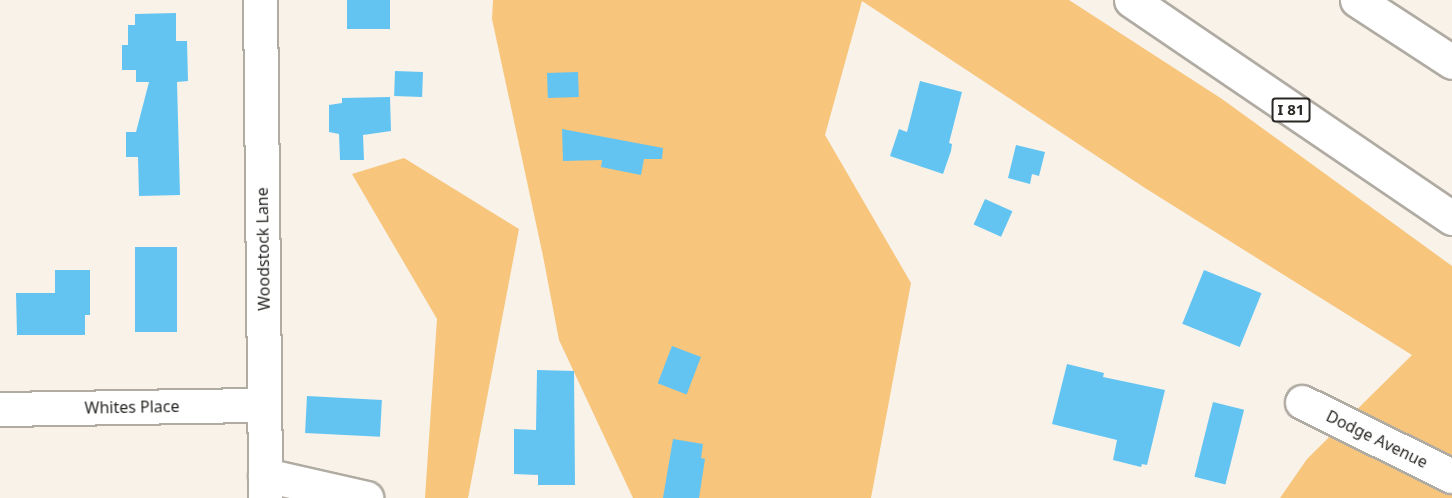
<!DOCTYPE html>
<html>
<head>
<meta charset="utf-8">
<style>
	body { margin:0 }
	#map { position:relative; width:1452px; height:498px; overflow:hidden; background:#f8f2e9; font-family:"Noto Sans",sans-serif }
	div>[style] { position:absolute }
	.green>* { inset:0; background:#f7c57c }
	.building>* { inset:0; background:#63c4f2; transform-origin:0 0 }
	.roads { filter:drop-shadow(2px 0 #b0aba3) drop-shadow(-2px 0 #b0aba3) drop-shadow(0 2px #b0aba3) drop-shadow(0 -2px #b0aba3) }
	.minor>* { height:33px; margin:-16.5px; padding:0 16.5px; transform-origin:16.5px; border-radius:16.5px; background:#fff }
	.highway>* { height:33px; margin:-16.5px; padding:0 16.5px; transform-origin:16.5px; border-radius:16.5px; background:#fff }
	span { translate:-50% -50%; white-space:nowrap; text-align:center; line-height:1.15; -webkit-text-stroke:5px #fff; paint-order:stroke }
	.shield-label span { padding:2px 4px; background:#fff; border:2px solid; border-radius:4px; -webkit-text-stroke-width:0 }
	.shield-label { font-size:15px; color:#292724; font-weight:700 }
	.street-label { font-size:16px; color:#292724 }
</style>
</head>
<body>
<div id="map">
	<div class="green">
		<div style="clip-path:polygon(493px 0,1069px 0,1222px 99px,1452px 266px,1452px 498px,1280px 498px,1307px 459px,1412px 355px,1145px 188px,862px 1px,825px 135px,911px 283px,871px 498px,633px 498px,559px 340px,543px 256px,492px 19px)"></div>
		<div style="clip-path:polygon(404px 158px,519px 229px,468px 498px,425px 498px,437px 319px,352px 174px)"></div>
	</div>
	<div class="building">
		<div style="left:347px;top:0;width:43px;height:29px"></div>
		<div style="clip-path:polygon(176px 13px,176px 41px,187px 41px,188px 81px,177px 82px,180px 195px,139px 196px,138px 157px,126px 157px,126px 132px,136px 132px,149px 82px,136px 82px,136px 70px,122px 70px,122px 45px,128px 45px,128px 25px,135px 25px,135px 14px)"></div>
		<div style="left:395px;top:71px;width:28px;height:25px;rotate:2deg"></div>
		<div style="left:578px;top:72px;width:25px;height:31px;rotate:88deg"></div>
		<div style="clip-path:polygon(920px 81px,962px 92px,949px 143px,952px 144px,951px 151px,943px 174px,890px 156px,899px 129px,907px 132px)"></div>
		<div style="clip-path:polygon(390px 97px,391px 131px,363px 135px,364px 160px,340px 160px,339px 134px,329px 132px,329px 105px,342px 103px,342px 98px)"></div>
		<div style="clip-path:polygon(562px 129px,663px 148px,662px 159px,644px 159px,641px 175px,601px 167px,602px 160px,563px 161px)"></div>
		<div style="clip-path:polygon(1016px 145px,1045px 152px,1039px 176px,1032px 174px,1030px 184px,1008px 178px)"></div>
		<div style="left:985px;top:199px;width:30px;height:28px;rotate:24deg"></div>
		<div style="left:135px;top:247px;width:42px;height:85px"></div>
		<div style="clip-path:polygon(55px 270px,90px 270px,90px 315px,85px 315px,85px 335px,17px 335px,16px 293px,55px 293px)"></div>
		<div style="left:1204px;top:270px;width:62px;height:58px;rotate:22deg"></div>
		<div style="left:672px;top:346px;width:31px;height:40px;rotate:21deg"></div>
		<div style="clip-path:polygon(1067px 364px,1104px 373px,1103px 377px,1165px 390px,1147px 465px,1142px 464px,1141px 467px,1113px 460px,1117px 440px,1052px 424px)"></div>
		<div style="clip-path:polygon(537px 370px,574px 371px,575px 485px,538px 485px,538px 475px,514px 474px,514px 429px,536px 430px)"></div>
		<div style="left:307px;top:396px;width:75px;height:37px;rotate:3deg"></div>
		<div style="left:1213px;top:402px;width:32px;height:77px;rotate:14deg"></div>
		<div style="clip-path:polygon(673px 439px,703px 444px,701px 458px,705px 459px,699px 498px,663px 498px)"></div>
	</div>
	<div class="roads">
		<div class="minor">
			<div style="left:260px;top:0;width:498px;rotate:89.4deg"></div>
			<div style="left:1302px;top:402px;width:167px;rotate:26.3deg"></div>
			<div style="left:0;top:409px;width:264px;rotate:-0.9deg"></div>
			<div style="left:265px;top:475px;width:104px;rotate:12.8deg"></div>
		</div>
		<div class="highway">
			<div style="left:1131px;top:0;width:388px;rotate:34.2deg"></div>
			<div style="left:1357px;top:0;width:113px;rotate:33.1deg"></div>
		</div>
	</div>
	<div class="shield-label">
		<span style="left:1291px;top:110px">I 81</span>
	</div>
	<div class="street-label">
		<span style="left:263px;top:249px;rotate:-91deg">Woodstock Lane</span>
		<span style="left:132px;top:407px;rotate:-1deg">Whites Place</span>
		<span style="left:1377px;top:439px;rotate:26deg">Dodge Avenue</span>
	</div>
</div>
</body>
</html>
